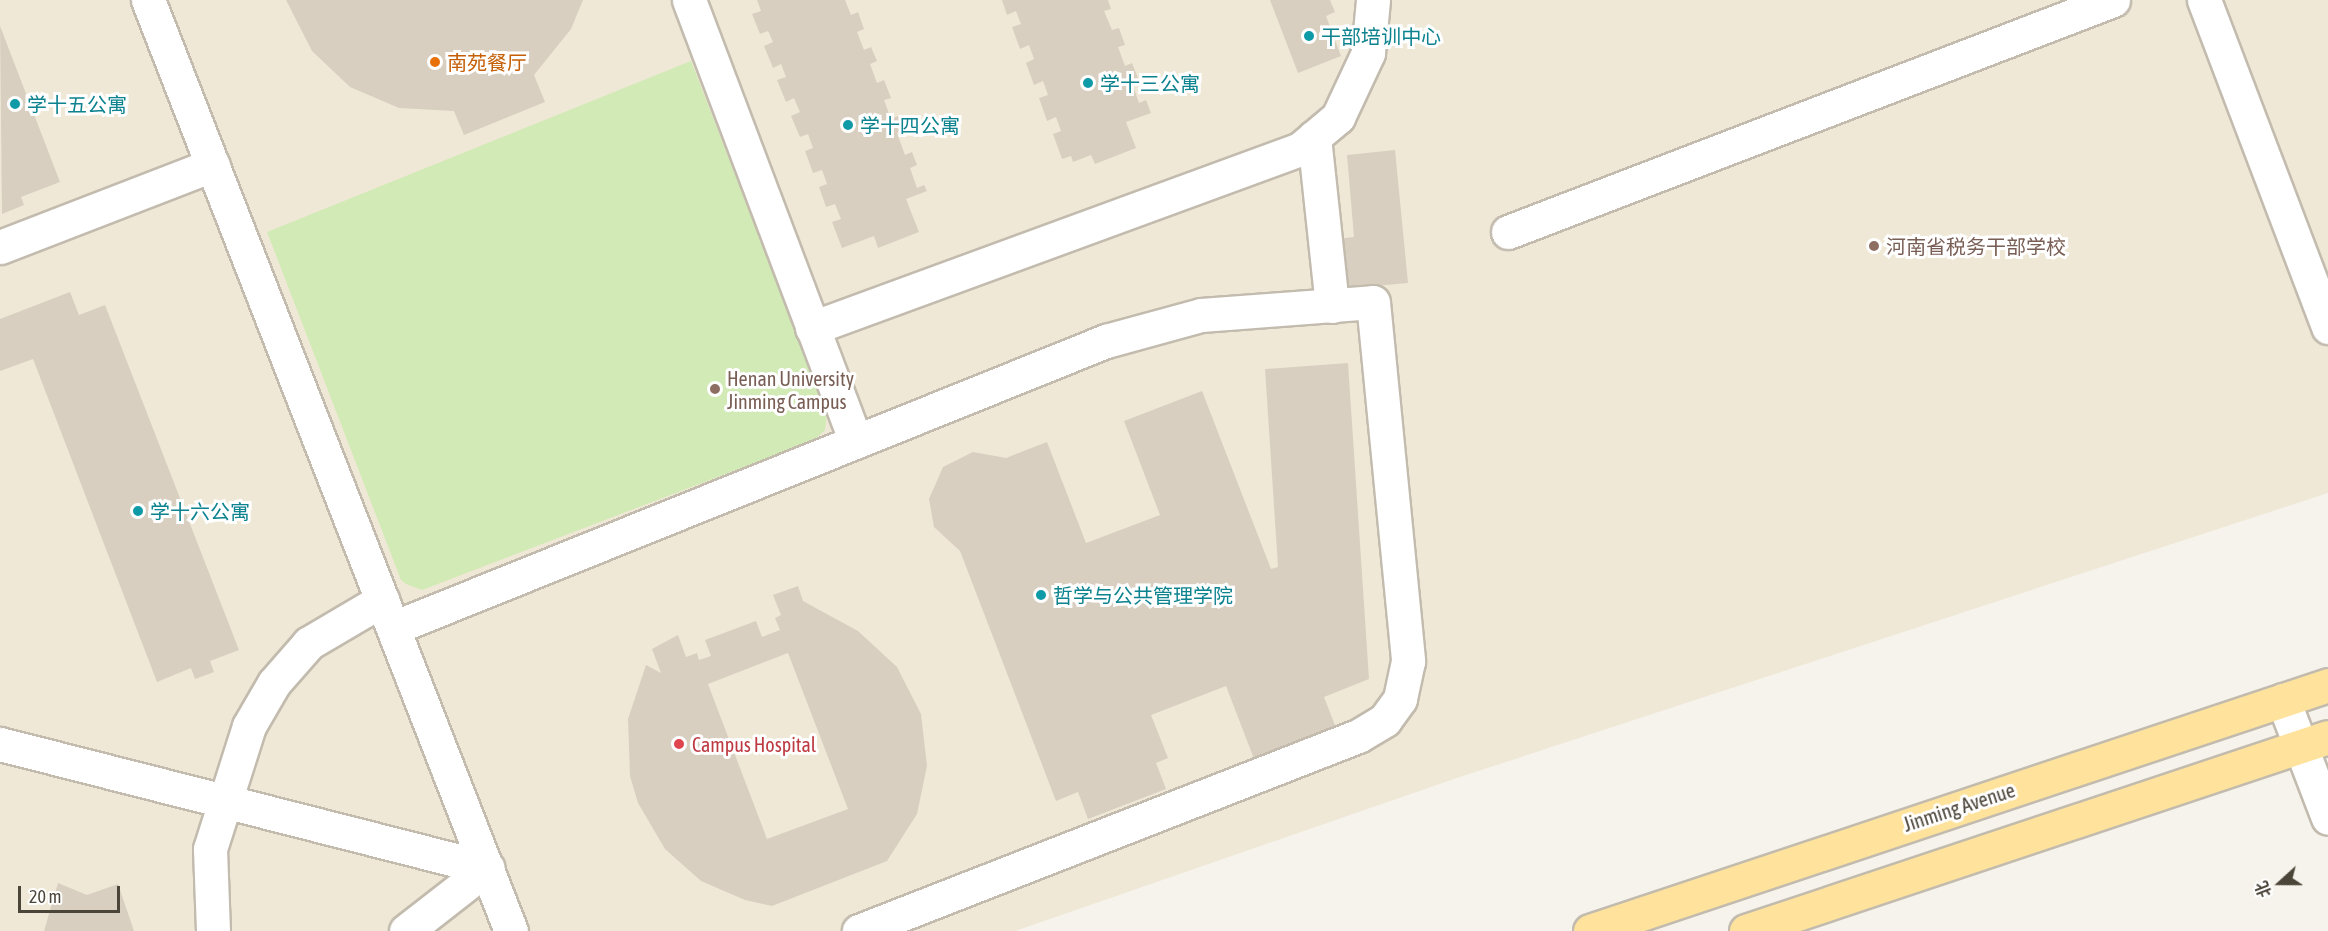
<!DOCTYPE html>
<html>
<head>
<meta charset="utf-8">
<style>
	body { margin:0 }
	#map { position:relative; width:2328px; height:931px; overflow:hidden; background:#f6f3ec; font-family:"Asap Condensed","Noto Sans SC",sans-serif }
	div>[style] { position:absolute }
	.education>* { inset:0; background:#efe8d6 }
	.green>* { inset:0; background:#d2eab5 }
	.building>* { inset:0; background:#d8cfc1 }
	.roads { filter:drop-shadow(2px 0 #c2bbae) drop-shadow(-2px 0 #c2bbae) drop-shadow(0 2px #c2bbae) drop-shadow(0 -2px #c2bbae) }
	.minor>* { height:33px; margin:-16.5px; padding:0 16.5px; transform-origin:16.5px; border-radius:16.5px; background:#fff }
	.major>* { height:33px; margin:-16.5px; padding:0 16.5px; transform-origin:16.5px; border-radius:16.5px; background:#ffe39c }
	.dots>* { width:16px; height:16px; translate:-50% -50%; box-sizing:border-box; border:3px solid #fff; border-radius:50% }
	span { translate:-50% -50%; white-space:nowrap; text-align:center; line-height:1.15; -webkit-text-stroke:6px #fff; paint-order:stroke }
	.culture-label { font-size:20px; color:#0d838f }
	.left { translate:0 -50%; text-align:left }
	.food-label { font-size:20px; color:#c56008 }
	.education-label { font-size:20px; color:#785e54 }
	.health-label { font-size:20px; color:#be3a42 }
	.street-label { font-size:20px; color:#4b4439 }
	.north { position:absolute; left:2250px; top:853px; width:60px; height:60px; -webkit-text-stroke:4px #fff; paint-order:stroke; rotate:249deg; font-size:16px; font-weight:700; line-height:24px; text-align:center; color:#4b4439 }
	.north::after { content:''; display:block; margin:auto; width:21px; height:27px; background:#4b4439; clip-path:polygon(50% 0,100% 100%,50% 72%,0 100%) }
	.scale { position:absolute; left:18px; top:886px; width:102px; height:27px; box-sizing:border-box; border:3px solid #4b4439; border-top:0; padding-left:8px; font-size:18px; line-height:21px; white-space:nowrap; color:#4b4439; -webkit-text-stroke:4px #fff; paint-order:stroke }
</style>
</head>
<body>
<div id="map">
	<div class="education">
		<div style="clip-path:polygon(0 0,2328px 0,2328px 493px,1454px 779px,1015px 931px,0 931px)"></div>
	</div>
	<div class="green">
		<div style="clip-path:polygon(691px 61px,827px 412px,825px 430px,814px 440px,422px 590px,406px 584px,401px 580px,267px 232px)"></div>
	</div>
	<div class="building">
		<div style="clip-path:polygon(286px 0,583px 0,571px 29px,534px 75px,545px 102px,464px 135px,454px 111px,399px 108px,350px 87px,312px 51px)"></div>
		<div style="clip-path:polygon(757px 0,845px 0,851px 15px,858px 12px,864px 29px,857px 32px,864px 50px,871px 47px,877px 61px,870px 64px,877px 83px,884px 80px,891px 98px,884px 100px,891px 119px,898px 116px,903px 131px,897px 133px,905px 155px,912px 152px,917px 165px,910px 168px,917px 188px,924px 185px,927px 191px,906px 199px,919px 232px,878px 248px,874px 236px,842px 248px,832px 222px,841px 219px,835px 204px,826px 207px,819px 187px,827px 184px,822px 170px,813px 173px,805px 151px,813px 148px,808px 134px,800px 137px,791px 116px,800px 112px,794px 98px,786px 102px,777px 80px,786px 77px,781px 64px,773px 68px,764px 46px,773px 42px,768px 31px,760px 34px,752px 14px,761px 11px)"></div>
		<div style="clip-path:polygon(1002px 0,1108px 0,1111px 9px,1104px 11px,1112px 30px,1119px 28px,1125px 45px,1118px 47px,1125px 66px,1132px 63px,1138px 78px,1131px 80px,1139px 103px,1146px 100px,1151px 113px,1126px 122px,1136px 148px,1095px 164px,1091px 155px,1073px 162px,1071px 156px,1062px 159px,1053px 134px,1061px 131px,1056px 117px,1047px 121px,1039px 98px,1048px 95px,1043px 81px,1034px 85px,1026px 63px,1034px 59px,1029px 45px,1020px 49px,1012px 27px,1021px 24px,1016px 11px,1007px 15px)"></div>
		<div style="clip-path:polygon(1270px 0,1330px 0,1335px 12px,1326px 16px,1341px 56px,1298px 73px)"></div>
		<div style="clip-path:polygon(0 26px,60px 182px,21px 197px,24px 205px,2px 214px)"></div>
		<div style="clip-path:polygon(1395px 150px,1408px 283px,1341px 289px,1336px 239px,1354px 237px,1347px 155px)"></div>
		<div style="clip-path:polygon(70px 292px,79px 315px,105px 305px,239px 650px,210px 661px,214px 672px,195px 679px,191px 668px,157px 682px,33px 359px,0 371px,0 319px)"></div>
		<div style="clip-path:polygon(1348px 363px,1369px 679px,1324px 697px,1338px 733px,1256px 764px,1226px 686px,1151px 715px,1168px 758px,1156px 763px,1166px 789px,1088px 819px,1078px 792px,1056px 801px,960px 551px,934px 527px,929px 499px,943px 467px,973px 452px,1006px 458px,1047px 442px,1086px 543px,1160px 515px,1124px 421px,1202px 391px,1271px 569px,1278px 567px,1265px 369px)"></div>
		<div style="clip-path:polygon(evenodd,798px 586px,803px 601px,858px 631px,897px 667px,921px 714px,927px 766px,917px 814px,887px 861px,772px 906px,745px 900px,701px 881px,665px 849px,638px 803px,630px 776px,628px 719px,646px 665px,661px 673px,652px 649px,678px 635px,686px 657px,697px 653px,699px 660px,711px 656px,705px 640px,756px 621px,762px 637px,780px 630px,775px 618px,781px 615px,773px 595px,798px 586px,788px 653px,848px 809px,767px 839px,708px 684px,788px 653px)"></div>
		<div style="clip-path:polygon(58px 883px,87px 895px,118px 884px,134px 931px,44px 931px)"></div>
	</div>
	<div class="roads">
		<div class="minor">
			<div style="left:148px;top:0;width:999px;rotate:68.7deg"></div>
			<div style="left:689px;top:0;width:472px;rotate:69.3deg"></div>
			<div style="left:2204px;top:0;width:350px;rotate:69.2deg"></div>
			<div style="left:1314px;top:137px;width:170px;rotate:83.9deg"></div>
			<div style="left:1508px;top:232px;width:648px;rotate:-20.98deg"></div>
			<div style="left:0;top:247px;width:228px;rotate:-21.1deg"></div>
			<div style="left:812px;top:328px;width:520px;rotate:-20.14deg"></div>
			<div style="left:1300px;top:149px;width:50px;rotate:-40.1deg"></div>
			<div style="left:1338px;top:117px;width:71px;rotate:-64.9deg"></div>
			<div style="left:1368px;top:53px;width:53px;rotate:-84.6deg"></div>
			<div style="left:393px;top:628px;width:769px;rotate:-21.93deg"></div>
			<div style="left:1106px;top:341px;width:98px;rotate:-15.3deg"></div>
			<div style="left:1201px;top:315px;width:172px;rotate:-4.3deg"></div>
			<div style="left:1373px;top:302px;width:361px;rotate:84.4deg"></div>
			<div style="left:1408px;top:661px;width:39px;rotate:102deg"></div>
			<div style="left:1400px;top:699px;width:26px;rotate:126deg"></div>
			<div style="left:1385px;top:720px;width:31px;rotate:149deg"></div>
			<div style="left:1358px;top:736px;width:536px;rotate:158.66deg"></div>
			<div style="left:2283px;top:700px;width:126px;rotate:69.1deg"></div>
			<div style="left:0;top:744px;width:503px;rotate:14.29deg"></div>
			<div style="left:213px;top:931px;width:82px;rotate:-92.1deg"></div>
			<div style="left:210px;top:849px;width:129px;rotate:-72.4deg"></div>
			<div style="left:249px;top:726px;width:50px;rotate:-59.8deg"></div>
			<div style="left:274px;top:683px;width:53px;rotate:-48.8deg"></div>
			<div style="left:309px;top:643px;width:85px;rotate:-30.5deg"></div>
			<div style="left:406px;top:931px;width:103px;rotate:-37.9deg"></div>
		</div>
		<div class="major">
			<div style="left:1590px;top:931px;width:778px;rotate:-18.43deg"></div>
			<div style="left:1746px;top:931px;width:613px;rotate:-18.43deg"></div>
		</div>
	</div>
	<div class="dots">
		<div style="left:1309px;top:36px;background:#0f9aa8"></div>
		<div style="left:435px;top:62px;background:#e8710a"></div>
		<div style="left:1088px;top:83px;background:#0f9aa8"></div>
		<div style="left:15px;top:104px;background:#0f9aa8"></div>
		<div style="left:848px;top:125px;background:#0f9aa8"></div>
		<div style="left:1874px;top:246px;background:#8d6e63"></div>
		<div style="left:715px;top:389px;background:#8d6e63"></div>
		<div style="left:138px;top:511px;background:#0f9aa8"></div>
		<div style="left:1041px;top:595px;background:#0f9aa8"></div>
		<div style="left:679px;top:744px;background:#e0444e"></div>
	</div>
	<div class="culture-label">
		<span class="left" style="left:1321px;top:36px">干部培训中心</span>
		<span class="left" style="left:1100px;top:83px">学十三公寓</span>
		<span class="left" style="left:27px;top:104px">学十五公寓</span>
		<span class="left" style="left:860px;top:125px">学十四公寓</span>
		<span class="left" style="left:150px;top:511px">学十六公寓</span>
		<span class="left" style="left:1053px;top:595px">哲学与公共管理学院</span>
	</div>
	<div class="food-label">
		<span class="left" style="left:447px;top:62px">南苑餐厅</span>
	</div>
	<div class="education-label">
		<span class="left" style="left:1886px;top:246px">河南省税务干部学校</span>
		<span class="left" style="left:727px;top:390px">Henan University<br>Jinming Campus</span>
	</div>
	<div class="health-label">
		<span class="left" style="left:692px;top:744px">Campus Hospital</span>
	</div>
	<div class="street-label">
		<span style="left:1959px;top:807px;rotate:-18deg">Jinming Avenue</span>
	</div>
	<div class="north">北</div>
	<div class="scale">20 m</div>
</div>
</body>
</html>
